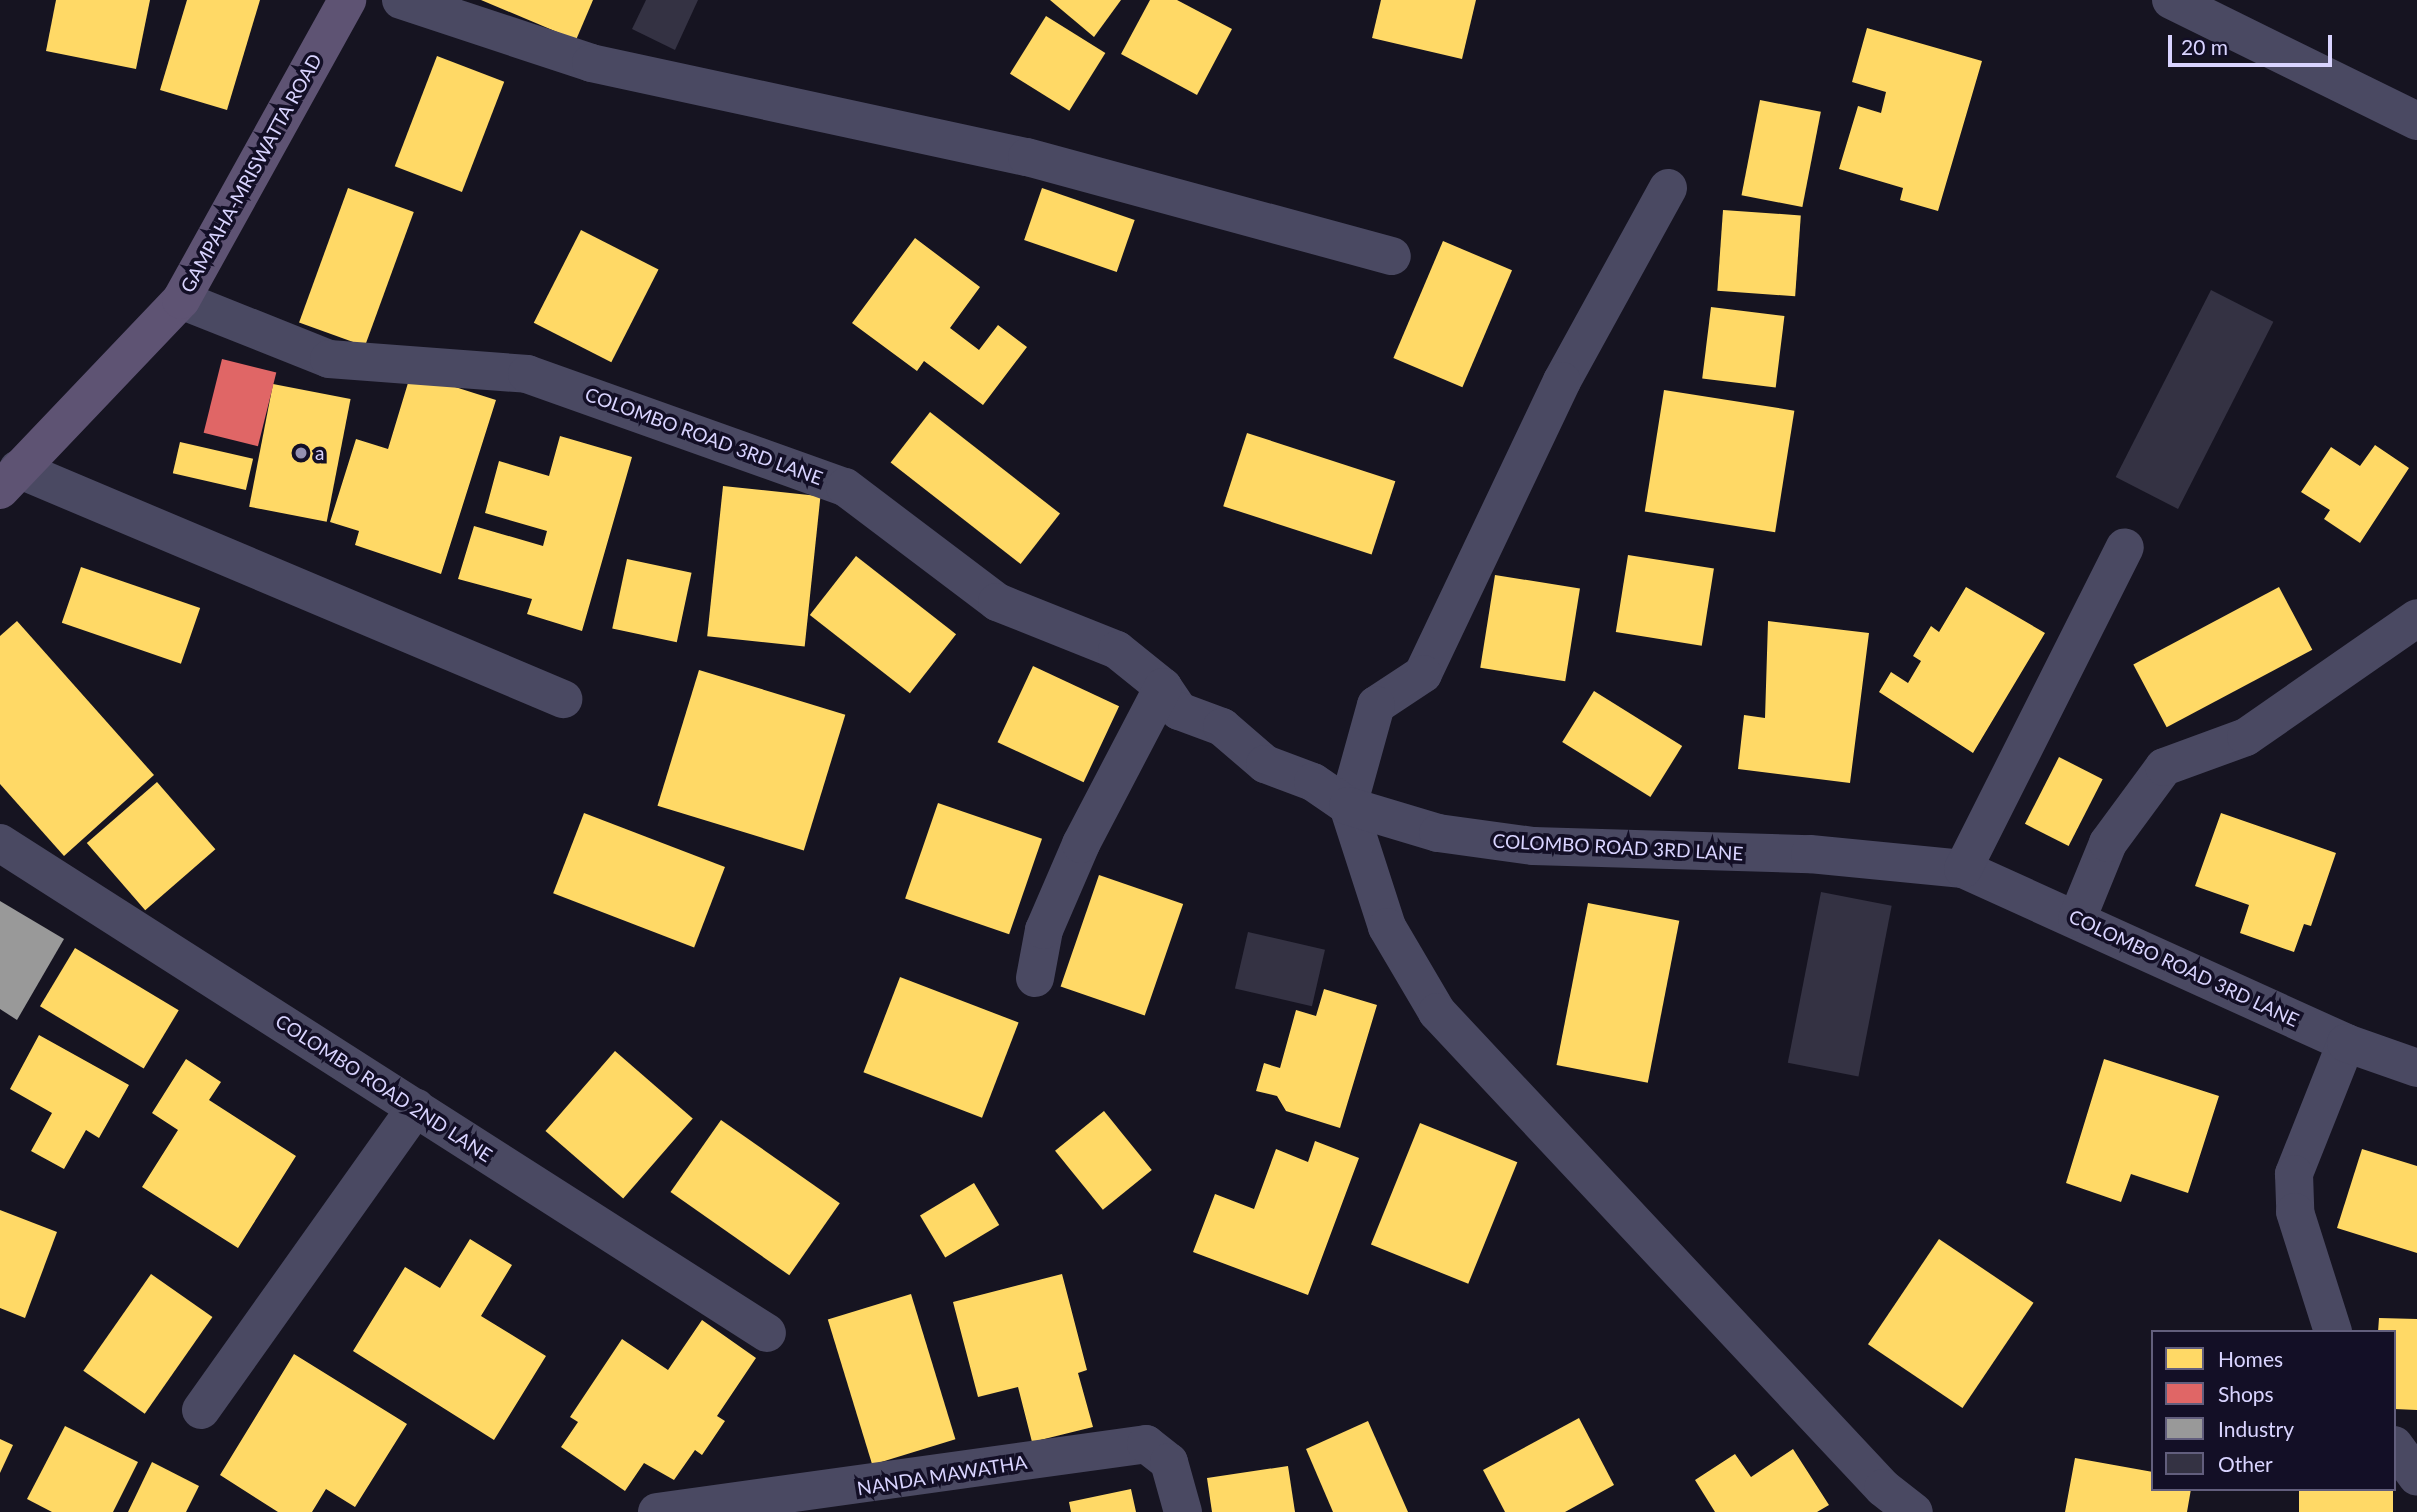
<!DOCTYPE html>
<html>
<head>
<meta charset="utf-8">
<style>
	body { margin:0 }
	#map { position:relative; width:2417px; height:1512px; overflow:hidden; background:#161421; font-family:Lato,sans-serif }
	div>[style] { position:absolute }
	.homes>* { inset:0; background:#ffd966; transform-origin:0 0 }
	.shops>* { inset:0; background:#e06666; transform-origin:0 0 }
	.industry>* { inset:0; background:#999 }
	.building>* { inset:0; background:#343243; transform-origin:0 0 }
	.minor>* { height:38px; margin:-19px; padding:0 19px; transform-origin:19px; border-radius:19px; background:#4a4962 }
	.major>* { height:38px; margin:-19px; padding:0 19px; transform-origin:19px; border-radius:19px; background:#5e5373 }
	.dots>* { width:19px; height:19px; translate:-50% -50%; box-sizing:border-box; border:4px solid #130f26; border-radius:50% }
	span { translate:-50% -50%; white-space:nowrap; text-align:center; line-height:1.15; -webkit-text-stroke:7px #130f26; paint-order:stroke }
	.street-label { font-size:19px; color:#d9d4ff }
	.poi-label { font-size:19px; color:#d9d4ff }
	.left { translate:0 -50%; text-align:left }
	.legend { position:absolute; left:2151px; top:1330px; width:245px; height:161px; box-sizing:border-box; background:#130f26; border:2px solid #625e7d; margin:0; padding:9px 12px; list-style:none; font-size:21px; color:#d9d4ff }
	.legend li { display:flex; align-items:center; gap:14px; height:35px }
	.legend b { width:35px; border:2px solid #625e7d }
	.scale { position:absolute; left:2168px; top:35px; width:164px; height:32px; box-sizing:border-box; border:4px solid #d9d4ff; border-top:0; padding-left:9px; font-size:21px; line-height:24px; white-space:nowrap; color:#d9d4ff; -webkit-text-stroke:5px #130f26; paint-order:stroke }
</style>
</head>
<body>
<div id="map">
	<div class="homes">
		<div style="clip-path:polygon(56px 0,150px 0,136px 69px,46px 51px)"></div>
		<div style="clip-path:polygon(187px 0,260px 0,227px 110px,160px 90px)"></div>
		<div style="clip-path:polygon(481px 0,593px 0,576px 40px)"></div>
		<div style="clip-path:polygon(1050px 0,1121px 0,1094px 37px)"></div>
		<div style="clip-path:polygon(1150px 0,1177px 0,1232px 29px,1197px 95px,1121px 54px)"></div>
		<div style="clip-path:polygon(1381px 0,1476px 0,1462px 59px,1372px 38px)"></div>
		<div style="left:1046px;top:16px;width:70px;height:68px;rotate:32deg"></div>
		<div style="clip-path:polygon(1867px 28px,1982px 61px,1938px 211px,1900px 200px,1903px 188px,1839px 169px,1858px 106px,1881px 113px,1886px 92px,1852px 82px)"></div>
		<div style="left:437px;top:56px;width:72px;height:118px;rotate:21deg"></div>
		<div style="left:1760px;top:100px;width:62px;height:97px;rotate:11deg"></div>
		<div style="left:348px;top:188px;width:70px;height:143px;rotate:20deg"></div>
		<div style="left:1042px;top:188px;width:98px;height:55px;rotate:19deg"></div>
		<div style="left:1723px;top:210px;width:78px;height:81px;rotate:4deg"></div>
		<div style="left:581px;top:230px;width:87px;height:104px;rotate:27deg"></div>
		<div style="clip-path:polygon(915px 238px,980px 287px,950px 328px,979px 350px,998px 325px,1027px 347px,983px 405px,924px 361px,917px 371px,852px 323px)"></div>
		<div style="left:1443px;top:241px;width:75px;height:127px;rotate:23deg"></div>
		<div style="left:1711px;top:307px;width:74px;height:72px;rotate:7deg"></div>
		<div style="clip-path:polygon(411px 373px,496px 400px,441px 574px,355px 545px,359px 531px,330px 522px,356px 439px,388px 449px)"></div>
		<div style="left:273px;top:384px;width:79px;height:125px;rotate:11deg"></div>
		<div style="left:1664px;top:390px;width:132px;height:123px;rotate:9deg"></div>
		<div style="left:930px;top:412px;width:165px;height:64px;rotate:38deg"></div>
		<div style="left:1247px;top:433px;width:156px;height:77px;rotate:18deg"></div>
		<div style="clip-path:polygon(560px 436px,632px 457px,582px 631px,527px 614px,532px 599px,458px 579px,474px 526px,543px 546px,547px 531px,485px 513px,499px 461px,549px 476px)"></div>
		<div style="left:180px;top:442px;width:75px;height:32px;rotate:13deg"></div>
		<div style="clip-path:polygon(2375px 445px,2409px 468px,2360px 543px,2324px 519px,2330px 510px,2301px 492px,2331px 447px,2360px 466px)"></div>
		<div style="left:723px;top:486px;width:98px;height:151px;rotate:6deg"></div>
		<div style="left:1628px;top:555px;width:87px;height:78px;rotate:9deg"></div>
		<div style="left:856px;top:556px;width:127px;height:75px;rotate:38deg"></div>
		<div style="left:627px;top:559px;width:66px;height:71px;rotate:12deg"></div>
		<div style="left:81px;top:567px;width:126px;height:59px;rotate:19deg"></div>
		<div style="left:1495px;top:575px;width:86px;height:94px;rotate:9deg"></div>
		<div style="clip-path:polygon(1966px 587px,2045px 633px,1973px 753px,1879px 692px,1891px 672px,1908px 683px,1921px 661px,1913px 656px,1931px 626px,1939px 632px)"></div>
		<div style="left:2279px;top:587px;width:71px;height:165px;rotate:62deg"></div>
		<div style="clip-path:polygon(17px 621px,154px 775px,64px 856px,0 784px,0 636px)"></div>
		<div style="clip-path:polygon(1768px 621px,1869px 633px,1850px 783px,1738px 769px,1744px 715px,1765px 718px)"></div>
		<div style="left:1033px;top:666px;width:95px;height:84px;rotate:25deg"></div>
		<div style="left:699px;top:670px;width:153px;height:142px;rotate:17deg"></div>
		<div style="left:1594px;top:691px;width:104px;height:60px;rotate:32deg"></div>
		<div style="left:2059px;top:757px;width:49px;height:75px;rotate:27deg"></div>
		<div style="left:157px;top:782px;width:89px;height:93px;rotate:49deg"></div>
		<div style="left:938px;top:803px;width:110px;height:101px;rotate:19deg"></div>
		<div style="left:584px;top:813px;width:151px;height:86px;rotate:21deg"></div>
		<div style="clip-path:polygon(2221px 813px,2336px 853px,2311px 926px,2304px 924px,2294px 952px,2240px 933px,2249px 905px,2195px 886px)"></div>
		<div style="left:1099px;top:875px;width:89px;height:118px;rotate:19deg"></div>
		<div style="left:1588px;top:903px;width:93px;height:165px;rotate:11deg"></div>
		<div style="left:75px;top:948px;width:121px;height:68px;rotate:31deg"></div>
		<div style="left:900px;top:977px;width:127px;height:102px;rotate:21deg"></div>
		<div style="clip-path:polygon(1324px 989px,1377px 1005px,1340px 1128px,1286px 1111px,1277px 1096px,1256px 1091px,1264px 1063px,1280px 1068px,1296px 1010px,1316px 1016px)"></div>
		<div style="clip-path:polygon(39px 1035px,129px 1085px,99px 1138px,86px 1130px,64px 1169px,31px 1151px,52px 1113px,10px 1089px)"></div>
		<div style="left:615px;top:1051px;width:103px;height:106px;rotate:41deg"></div>
		<div style="clip-path:polygon(186px 1059px,221px 1082px,209px 1100px,296px 1156px,238px 1248px,142px 1187px,178px 1130px,152px 1113px)"></div>
		<div style="clip-path:polygon(2104px 1059px,2219px 1096px,2188px 1193px,2131px 1174px,2121px 1202px,2066px 1183px)"></div>
		<div style="left:1104px;top:1111px;width:76px;height:63px;rotate:51deg"></div>
		<div style="left:721px;top:1120px;width:145px;height:88px;rotate:35deg"></div>
		<div style="left:1420px;top:1123px;width:105px;height:131px;rotate:22deg"></div>
		<div style="clip-path:polygon(1315px 1141px,1359px 1158px,1308px 1295px,1193px 1252px,1215px 1194px,1254px 1209px,1276px 1149px,1308px 1162px)"></div>
		<div style="clip-path:polygon(2362px 1149px,2417px 1166px,2417px 1253px,2337px 1228px)"></div>
		<div style="left:974px;top:1183px;width:49px;height:63px;rotate:59deg"></div>
		<div style="clip-path:polygon(0 1210px,57px 1232px,25px 1318px,0 1308px)"></div>
		<div style="clip-path:polygon(470px 1239px,512px 1265px,481px 1316px,546px 1356px,494px 1440px,353px 1351px,405px 1267px,440px 1288px)"></div>
		<div style="left:1939px;top:1239px;width:114px;height:127px;rotate:34deg"></div>
		<div style="left:151px;top:1274px;width:75px;height:118px;rotate:35deg"></div>
		<div style="clip-path:polygon(1062px 1274px,1087px 1370px,1078px 1373px,1093px 1427px,1032px 1442px,1018px 1387px,978px 1397px,953px 1302px)"></div>
		<div style="left:911px;top:1294px;width:152px;height:87px;rotate:73deg"></div>
		<div style="clip-path:polygon(2379px 1318px,2417px 1319px,2417px 1410px,2394px 1409px,2394px 1332px,2378px 1332px)"></div>
		<div style="clip-path:polygon(702px 1320px,756px 1358px,717px 1416px,725px 1421px,702px 1455px,695px 1450px,674px 1480px,644px 1463px,625px 1491px,561px 1447px,578px 1422px,570px 1417px,622px 1339px,668px 1370px)"></div>
		<div style="clip-path:polygon(294px 1354px,407px 1424px,355px 1507px,326px 1489px,312px 1512px,278px 1512px,220px 1475px)"></div>
		<div style="clip-path:polygon(1579px 1418px,1614px 1485px,1565px 1512px,1505px 1512px,1483px 1470px)"></div>
		<div style="clip-path:polygon(1368px 1421px,1408px 1512px,1333px 1512px,1306px 1449px)"></div>
		<div style="clip-path:polygon(65px 1426px,138px 1462px,113px 1512px,52px 1512px,27px 1499px)"></div>
		<div style="clip-path:polygon(0 1439px,13px 1445px,0 1473px)"></div>
		<div style="clip-path:polygon(1793px 1449px,1829px 1505px,1817px 1512px,1715px 1512px,1695px 1480px,1735px 1454px,1751px 1477px)"></div>
		<div style="clip-path:polygon(2075px 1458px,2153px 1472px,2153px 1489px,2191px 1489px,2187px 1512px,2065px 1512px)"></div>
		<div style="clip-path:polygon(152px 1462px,199px 1486px,186px 1512px,128px 1512px)"></div>
		<div style="clip-path:polygon(1288px 1466px,1295px 1512px,1212px 1512px,1207px 1478px)"></div>
		<div style="clip-path:polygon(1131px 1489px,1136px 1512px,1071px 1512px,1069px 1502px)"></div>
		<div style="left:2299px;top:1489px;width:94px;height:23px"></div>
	</div>
	<div class="shops">
		<div style="left:222px;top:359px;width:56px;height:76px;rotate:14deg"></div>
	</div>
	<div class="industry">
		<div style="clip-path:polygon(0 901px,64px 939px,17px 1020px,0 1009px)"></div>
	</div>
	<div class="building">
		<div style="clip-path:polygon(646px 0,698px 0,675px 50px,632px 29px)"></div>
		<div style="left:2211px;top:290px;width:70px;height:210px;rotate:27deg"></div>
		<div style="left:1821px;top:892px;width:72px;height:174px;rotate:11deg"></div>
		<div style="left:1248px;top:932px;width:79px;height:58px;rotate:13deg"></div>
	</div>
	<div class="minor">
		<div style="left:401px;top:0;width:200px;rotate:18.3deg"></div>
		<div style="left:591px;top:63px;width:446px;rotate:12.2deg"></div>
		<div style="left:1027px;top:157px;width:378px;rotate:15.2deg"></div>
		<div style="left:2171px;top:0;width:274px;rotate:26.2deg"></div>
		<div style="left:1668px;top:188px;width:220px;rotate:118.8deg"></div>
		<div style="left:1562px;top:381px;width:324px;rotate:115.4deg"></div>
		<div style="left:1423px;top:674px;width:56px;rotate:146.6deg"></div>
		<div style="left:1376px;top:705px;width:105px;rotate:105.5deg"></div>
		<div style="left:1348px;top:806px;width:127px;rotate:72.1deg"></div>
		<div style="left:1387px;top:927px;width:99px;rotate:59.5deg"></div>
		<div style="left:1437px;top:1012px;width:652px;rotate:46.86deg"></div>
		<div style="left:1883px;top:1488px;width:39px;rotate:38deg"></div>
		<div style="left:181px;top:300px;width:159px;rotate:21.7deg"></div>
		<div style="left:329px;top:359px;width:199px;rotate:4.3deg"></div>
		<div style="left:527px;top:374px;width:337px;rotate:19.6deg"></div>
		<div style="left:845px;top:487px;width:191px;rotate:37.1deg"></div>
		<div style="left:997px;top:602px;width:129px;rotate:21.8deg"></div>
		<div style="left:1117px;top:650px;width:59px;rotate:38.8deg"></div>
		<div style="left:1163px;top:687px;width:29px;rotate:56deg"></div>
		<div style="left:1179px;top:711px;width:46px;rotate:20.4deg"></div>
		<div style="left:1222px;top:727px;width:57px;rotate:40.7deg"></div>
		<div style="left:1265px;top:764px;width:51px;rotate:20.6deg"></div>
		<div style="left:1313px;top:782px;width:42px;rotate:34.4deg"></div>
		<div style="left:1348px;top:806px;width:94px;rotate:16.7deg"></div>
		<div style="left:1438px;top:833px;width:96px;rotate:7.8deg"></div>
		<div style="left:1533px;top:846px;width:277px;rotate:1.7deg"></div>
		<div style="left:1810px;top:854px;width:154px;rotate:5.6deg"></div>
		<div style="left:1963px;top:869px;width:421px;rotate:24.4deg"></div>
		<div style="left:2346px;top:1043px;width:141px;rotate:111.7deg"></div>
		<div style="left:2294px;top:1174px;width:38px;rotate:88deg"></div>
		<div style="left:2295px;top:1212px;width:126px;rotate:72.4deg"></div>
		<div style="left:18px;top:469px;width:592px;rotate:22.88deg"></div>
		<div style="left:0;top:843px;width:910px;rotate:32.57deg"></div>
		<div style="left:1963px;top:869px;width:360px;rotate:-63.3deg"></div>
		<div style="left:2077px;top:919px;width:82px;rotate:-67.8deg"></div>
		<div style="left:2108px;top:843px;width:94px;rotate:-53.6deg"></div>
		<div style="left:2164px;top:767px;width:87px;rotate:-20.1deg"></div>
		<div style="left:2246px;top:737px;width:208px;rotate:-34.8deg"></div>
		<div style="left:1035px;top:978px;width:49px;rotate:-79.4deg"></div>
		<div style="left:1044px;top:930px;width:94px;rotate:-66.7deg"></div>
		<div style="left:1081px;top:844px;width:177px;rotate:-62.4deg"></div>
		<div style="left:2346px;top:1043px;width:75px;rotate:19.4deg"></div>
		<div style="left:201px;top:1410px;width:371px;rotate:-54.6deg"></div>
		<div style="left:2394px;top:1445px;width:39px;rotate:54deg"></div>
		<div style="left:657px;top:1512px;width:494px;rotate:-7.9deg"></div>
		<div style="left:1146px;top:1444px;width:29px;rotate:38deg"></div>
		<div style="left:1169px;top:1462px;width:52px;rotate:74.4deg"></div>
	</div>
	<div class="major">
		<div style="left:0;top:490px;width:262px;rotate:-46.4deg"></div>
		<div style="left:181px;top:300px;width:343px;rotate:-61deg"></div>
	</div>
	<div class="dots">
		<div style="left:301px;top:453px;background:#9591b1"></div>
	</div>
	<div class="street-label">
		<span style="left:251px;top:173px;rotate:-61deg">GAMPAHA-MRISWATTA ROAD</span>
		<span style="left:704px;top:436px;rotate:20deg">COLOMBO ROAD 3RD LANE</span>
		<span style="left:1618px;top:847px;rotate:3deg">COLOMBO ROAD 3RD LANE</span>
		<span style="left:2184px;top:968px;rotate:25deg">COLOMBO ROAD 3RD LANE</span>
		<span style="left:384px;top:1088px;rotate:33deg">COLOMBO ROAD 2ND LANE</span>
		<span style="left:942px;top:1475px;rotate:-9deg">NANDA MAWATHA</span>
	</div>
	<div class="poi-label">
		<span class="left" style="left:315px;top:453px">a</span>
	</div>
	<ul class="legend">
	<li><b style="height:19px;background:#ffd966"></b>Homes</li>
	<li><b style="height:19px;background:#e06666"></b>Shops</li>
	<li><b style="height:19px;background:#999"></b>Industry</li>
	<li><b style="height:19px;background:#343243"></b>Other</li>
	</ul>
	<div class="scale">20 m</div>
</div>
</body>
</html>
